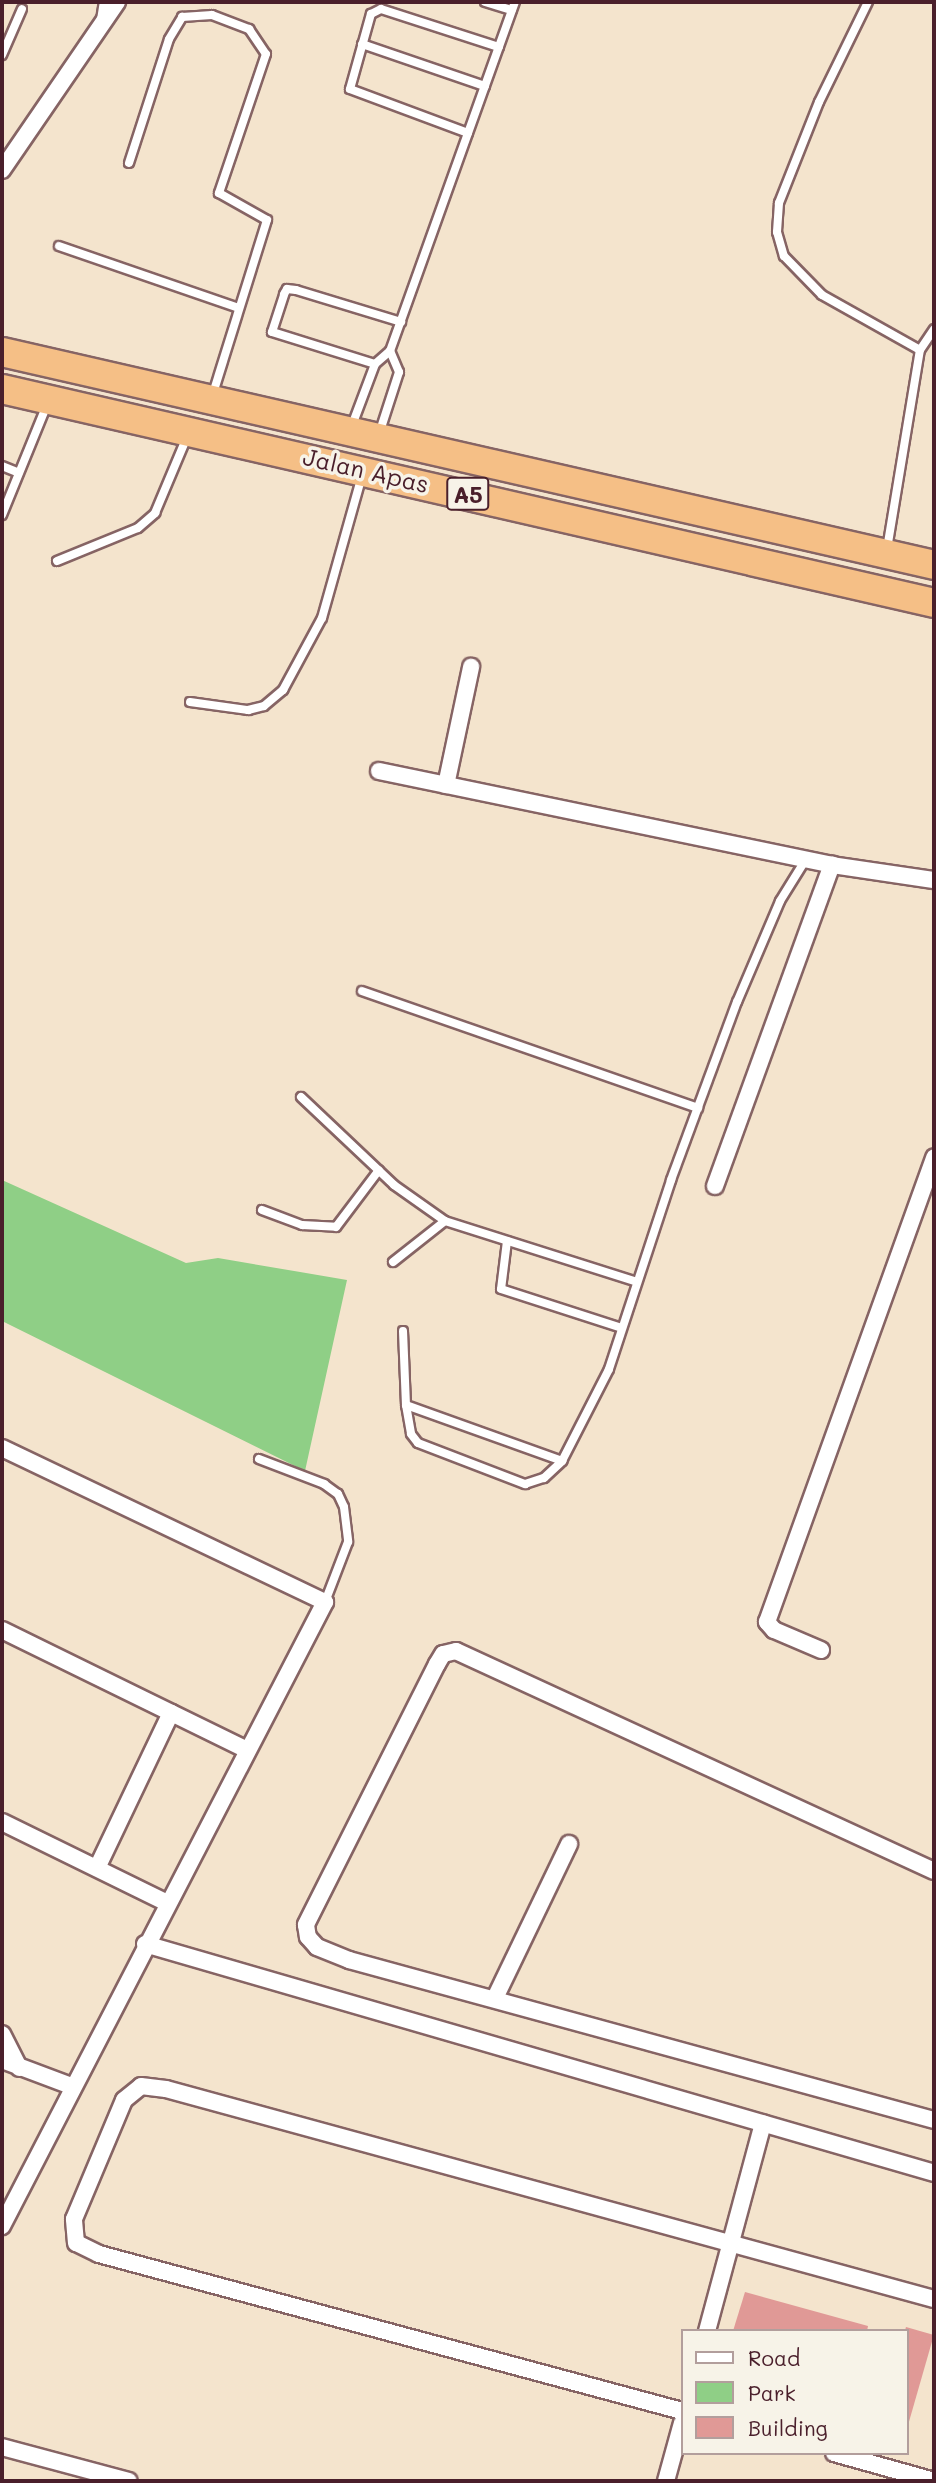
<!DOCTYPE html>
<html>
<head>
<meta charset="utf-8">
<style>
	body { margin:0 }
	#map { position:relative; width:936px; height:2483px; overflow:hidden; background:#f4e4cd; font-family:Mali,sans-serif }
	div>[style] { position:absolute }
	.green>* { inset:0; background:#8fcf86 }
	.building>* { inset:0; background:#e09996; transform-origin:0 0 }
	.roads { filter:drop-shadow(2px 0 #866464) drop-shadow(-2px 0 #866464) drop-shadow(0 2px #866464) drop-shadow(0 -2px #866464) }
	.service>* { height:8px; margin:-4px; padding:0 4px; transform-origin:4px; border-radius:4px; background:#fff }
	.minor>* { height:16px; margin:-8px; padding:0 8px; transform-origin:8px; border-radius:8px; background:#fff }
	.trunk>* { height:28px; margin:-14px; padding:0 14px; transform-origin:14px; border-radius:14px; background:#f5bf86 }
	span { translate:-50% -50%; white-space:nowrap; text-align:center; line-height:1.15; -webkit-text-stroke:7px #f7f3e8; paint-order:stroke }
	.shield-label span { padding:2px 5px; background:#f7f3e8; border:2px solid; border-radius:5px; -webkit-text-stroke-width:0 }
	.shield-label { font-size:23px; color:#4a1f2b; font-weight:700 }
	.street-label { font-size:24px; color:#4a1f2b }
	.frame { position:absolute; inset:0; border:4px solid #4a1f2b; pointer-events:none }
	.legend { position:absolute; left:681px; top:2329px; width:228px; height:126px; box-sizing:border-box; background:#f7f3e8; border:2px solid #b29e9c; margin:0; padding:9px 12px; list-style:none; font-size:21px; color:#4a1f2b }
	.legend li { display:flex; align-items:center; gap:14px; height:35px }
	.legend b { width:35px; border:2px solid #b29e9c }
</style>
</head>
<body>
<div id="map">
	<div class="green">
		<div style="clip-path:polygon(2px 1180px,186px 1263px,218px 1258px,347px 1280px,305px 1471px,2px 1321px)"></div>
	</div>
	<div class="building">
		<div style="clip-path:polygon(745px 2292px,868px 2326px,867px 2331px,733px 2331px)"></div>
		<div style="left:906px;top:2327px;width:29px;height:108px;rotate:16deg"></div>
	</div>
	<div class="roads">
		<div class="service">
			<div style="left:485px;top:2px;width:28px;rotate:17deg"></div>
			<div style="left:868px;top:2px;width:111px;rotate:116.1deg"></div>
			<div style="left:819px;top:102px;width:109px;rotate:111.6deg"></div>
			<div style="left:779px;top:203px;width:29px;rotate:94deg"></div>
			<div style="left:777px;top:232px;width:25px;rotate:74deg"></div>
			<div style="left:784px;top:256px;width:54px;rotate:45.7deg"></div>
			<div style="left:822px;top:295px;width:112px;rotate:29.3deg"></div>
			<div style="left:101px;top:20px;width:18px;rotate:-81deg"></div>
			<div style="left:362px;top:44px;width:130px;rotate:18.9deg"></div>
			<div style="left:2px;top:55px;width:50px;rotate:-66.5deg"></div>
			<div style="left:468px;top:133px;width:126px;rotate:-159.6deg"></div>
			<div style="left:350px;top:89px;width:78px;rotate:-74.4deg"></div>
			<div style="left:371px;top:14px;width:11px;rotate:-27deg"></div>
			<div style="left:381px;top:9px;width:124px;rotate:17.9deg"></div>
			<div style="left:129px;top:163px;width:130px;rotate:-72.1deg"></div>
			<div style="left:169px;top:39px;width:26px;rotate:-59deg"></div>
			<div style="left:182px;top:17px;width:30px;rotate:-4deg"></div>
			<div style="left:212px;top:15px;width:40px;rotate:21deg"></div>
			<div style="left:249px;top:29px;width:30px;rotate:56deg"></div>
			<div style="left:266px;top:54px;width:147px;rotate:108.7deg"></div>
			<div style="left:219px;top:193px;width:55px;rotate:29.4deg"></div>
			<div style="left:267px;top:220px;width:185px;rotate:107.3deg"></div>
			<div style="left:59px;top:246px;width:190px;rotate:19deg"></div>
			<div style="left:375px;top:364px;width:108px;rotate:-162.7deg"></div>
			<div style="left:272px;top:332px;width:40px;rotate:-72deg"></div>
			<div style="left:284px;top:294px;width:6px;rotate:-59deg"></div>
			<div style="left:287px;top:289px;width:9px;rotate:6deg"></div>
			<div style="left:296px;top:290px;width:110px;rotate:16.9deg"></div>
			<div style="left:351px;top:428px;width:68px;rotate:-69.4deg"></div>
			<div style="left:375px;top:364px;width:20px;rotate:-41deg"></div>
			<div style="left:390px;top:351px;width:371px;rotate:-70.3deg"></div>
			<div style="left:379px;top:434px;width:65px;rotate:-72.1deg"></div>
			<div style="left:399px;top:372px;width:23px;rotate:-113deg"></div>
			<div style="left:2px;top:466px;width:18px;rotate:22deg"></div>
			<div style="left:2px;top:515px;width:119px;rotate:-67.8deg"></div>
			<div style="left:887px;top:549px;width:202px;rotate:-80.6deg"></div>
			<div style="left:920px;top:350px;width:25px;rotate:-56deg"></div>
			<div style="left:57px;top:561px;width:87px;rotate:-22.2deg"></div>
			<div style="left:138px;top:528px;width:23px;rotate:-41deg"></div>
			<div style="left:155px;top:513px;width:82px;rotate:-67.2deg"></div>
			<div style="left:190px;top:702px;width:59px;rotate:7.9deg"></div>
			<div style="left:248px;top:710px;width:16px;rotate:-14deg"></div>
			<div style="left:264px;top:706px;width:25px;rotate:-40deg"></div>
			<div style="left:283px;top:690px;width:82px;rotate:-61.6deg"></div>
			<div style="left:322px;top:618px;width:148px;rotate:-74.3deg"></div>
			<div style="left:362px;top:991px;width:356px;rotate:19.2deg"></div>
			<div style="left:301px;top:1097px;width:128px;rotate:43.4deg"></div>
			<div style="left:394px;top:1185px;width:62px;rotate:35.2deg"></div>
			<div style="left:445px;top:1221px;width:201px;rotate:17.6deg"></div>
			<div style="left:262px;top:1210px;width:43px;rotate:20.6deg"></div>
			<div style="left:302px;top:1225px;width:34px;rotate:3deg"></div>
			<div style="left:336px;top:1227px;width:71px;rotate:-53deg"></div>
			<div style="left:507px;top:1241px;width:48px;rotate:97.1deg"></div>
			<div style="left:501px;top:1289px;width:127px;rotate:17.9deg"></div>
			<div style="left:393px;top:1262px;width:66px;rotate:-38.3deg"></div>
			<div style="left:403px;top:1331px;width:74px;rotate:87.7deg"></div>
			<div style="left:406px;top:1405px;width:29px;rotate:80deg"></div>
			<div style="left:411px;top:1434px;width:11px;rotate:52deg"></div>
			<div style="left:418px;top:1443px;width:115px;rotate:21deg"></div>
			<div style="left:525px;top:1484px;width:20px;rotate:-18deg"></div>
			<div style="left:544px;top:1478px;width:25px;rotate:-43deg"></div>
			<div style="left:562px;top:1461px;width:103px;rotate:-62.9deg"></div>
			<div style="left:609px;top:1369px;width:199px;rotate:-71.8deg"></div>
			<div style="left:671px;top:1180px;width:190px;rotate:-69.7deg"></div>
			<div style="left:737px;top:1002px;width:110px;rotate:-66.9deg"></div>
			<div style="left:780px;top:901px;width:49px;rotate:-58.2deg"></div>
			<div style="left:406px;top:1405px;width:166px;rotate:19.7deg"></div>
			<div style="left:259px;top:1459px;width:70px;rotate:21deg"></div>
			<div style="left:324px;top:1484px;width:17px;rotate:36deg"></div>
			<div style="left:338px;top:1494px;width:14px;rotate:65deg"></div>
			<div style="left:344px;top:1507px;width:35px;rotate:83deg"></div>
			<div style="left:348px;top:1542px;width:64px;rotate:111deg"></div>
		</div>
		<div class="minor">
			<div style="left:2px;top:170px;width:204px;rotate:-55.6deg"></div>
			<div style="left:379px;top:771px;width:463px;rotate:11.7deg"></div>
			<div style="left:832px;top:865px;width:103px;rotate:8.4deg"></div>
			<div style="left:446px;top:785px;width:121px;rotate:-78deg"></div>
			<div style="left:715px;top:1186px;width:342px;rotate:-70deg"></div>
			<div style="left:2px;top:1448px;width:358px;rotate:25.5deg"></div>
			<div style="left:325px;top:1602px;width:703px;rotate:117.37deg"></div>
			<div style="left:2px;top:1630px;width:273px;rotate:26.1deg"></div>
			<div style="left:821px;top:1650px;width:51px;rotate:-156.9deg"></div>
			<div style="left:774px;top:1630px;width:11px;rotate:-131deg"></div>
			<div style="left:767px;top:1622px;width:494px;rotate:-70.2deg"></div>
			<div style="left:2px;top:1822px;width:184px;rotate:26.1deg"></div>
			<div style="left:97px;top:1868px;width:172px;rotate:-64.5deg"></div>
			<div style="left:934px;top:1871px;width:526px;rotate:-155.29deg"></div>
			<div style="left:456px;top:1651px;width:13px;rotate:167deg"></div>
			<div style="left:443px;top:1654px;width:12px;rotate:121deg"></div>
			<div style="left:437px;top:1664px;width:292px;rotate:116.7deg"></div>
			<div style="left:306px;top:1925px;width:12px;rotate:81deg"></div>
			<div style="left:308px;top:1937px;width:13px;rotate:48deg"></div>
			<div style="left:317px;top:1947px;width:35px;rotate:22deg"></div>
			<div style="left:349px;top:1960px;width:606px;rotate:15.3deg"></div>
			<div style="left:145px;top:1944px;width:822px;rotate:16.18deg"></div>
			<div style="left:495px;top:1998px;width:171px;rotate:-64.3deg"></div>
			<div style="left:2px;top:2034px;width:38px;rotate:63deg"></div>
			<div style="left:2px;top:2060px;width:74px;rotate:20.6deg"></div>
			<div style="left:707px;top:2331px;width:215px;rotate:-74.9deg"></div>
			<div style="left:682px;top:2411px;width:604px;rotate:-164.93deg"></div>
			<div style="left:99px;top:2254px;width:25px;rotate:-154deg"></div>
			<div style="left:76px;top:2243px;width:24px;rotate:-95deg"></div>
			<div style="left:74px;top:2219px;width:129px;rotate:-67.2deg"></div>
			<div style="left:124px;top:2100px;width:22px;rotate:-39deg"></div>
			<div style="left:141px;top:2086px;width:25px;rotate:7deg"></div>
			<div style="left:166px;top:2089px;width:796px;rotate:15.29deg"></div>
			<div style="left:2px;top:2447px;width:131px;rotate:15deg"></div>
			<div style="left:834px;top:2453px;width:104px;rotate:15.6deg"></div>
			<div style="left:666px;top:2481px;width:60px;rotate:-74.6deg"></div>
		</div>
		<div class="trunk">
			<div style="left:2px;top:352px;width:956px;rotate:12.87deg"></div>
			<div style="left:2px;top:389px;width:956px;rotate:12.93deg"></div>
		</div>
	</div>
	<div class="shield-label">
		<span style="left:468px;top:494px">A5</span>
	</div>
	<div class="street-label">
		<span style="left:366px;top:470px;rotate:13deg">Jalan Apas</span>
	</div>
	<div class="frame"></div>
	<ul class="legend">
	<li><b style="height:9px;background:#fff"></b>Road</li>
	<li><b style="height:19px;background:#8fcf86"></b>Park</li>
	<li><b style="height:19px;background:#e09996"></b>Building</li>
	</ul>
</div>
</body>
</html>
